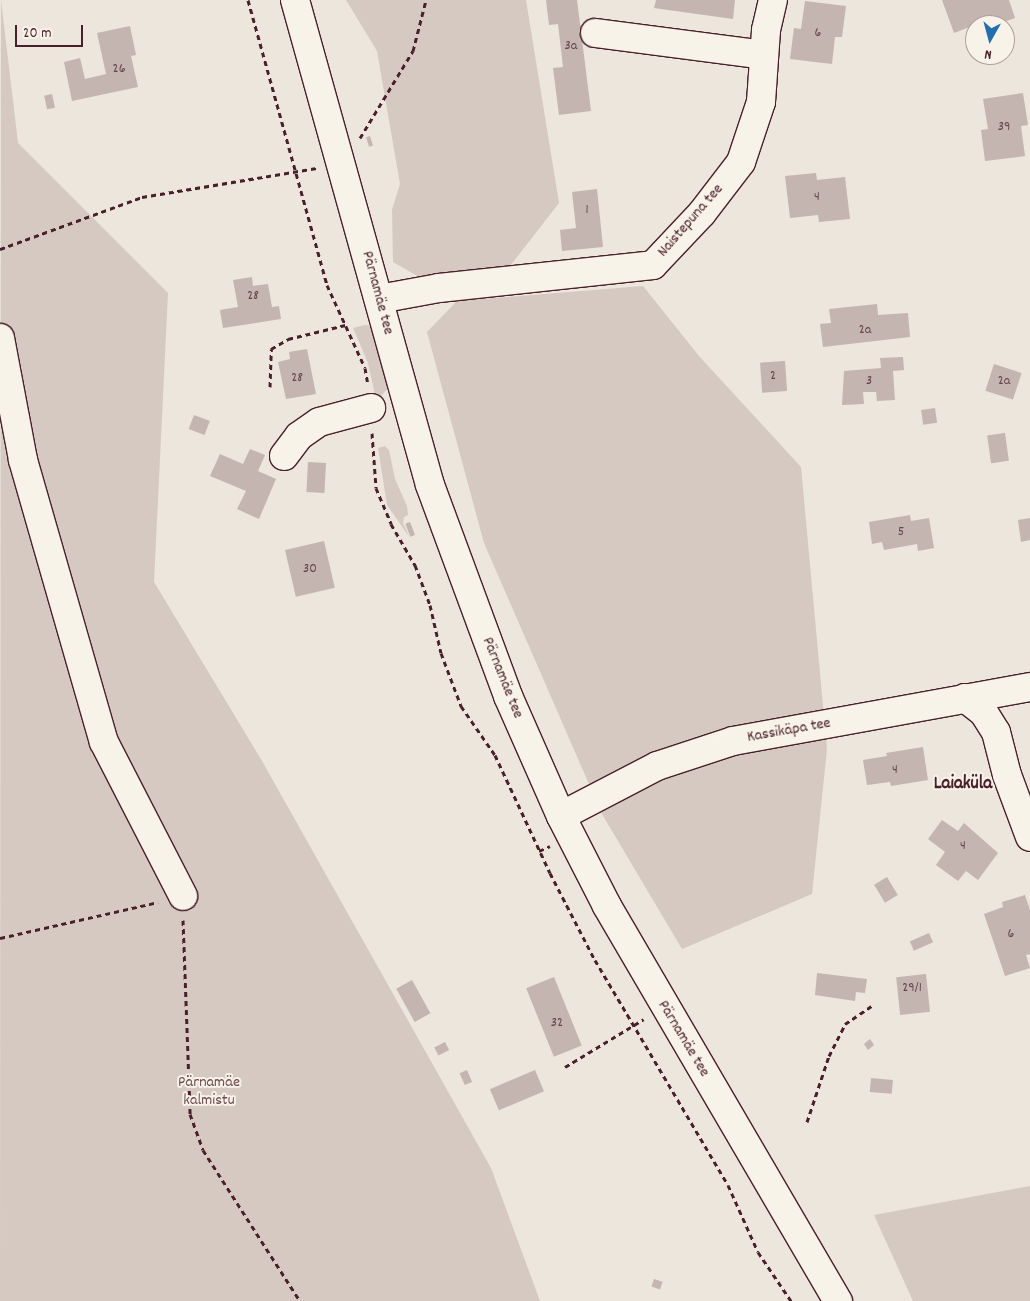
<!DOCTYPE html>
<html>
<head>
<meta charset="utf-8">
<style>
	body { margin:0 }
	#map { position:relative; width:1030px; height:1301px; overflow:hidden; background:#ece6dd; font-family:Dekko,sans-serif }
	div>[style] { position:absolute }
	.green>* { inset:0; background:#d5c9c2 }
	.building>* { inset:0; background:#c4b5b0; transform-origin:0 0 }
	.path>* { height:3px; margin-top:-1.5px; transform-origin:0; background:repeating-linear-gradient(90deg,#4a1f2b 0 5px,transparent 0 9px) }
	.roads { filter:drop-shadow(1px 0 #4a1f2b) drop-shadow(-1px 0 #4a1f2b) drop-shadow(0 1px #4a1f2b) drop-shadow(0 -1px #4a1f2b) }
	.minor>* { height:28px; margin:-14px; padding:0 14px; transform-origin:14px; border-radius:14px; background:#f7f3e8 }
	.major>* { height:28px; margin:-14px; padding:0 14px; transform-origin:14px; border-radius:14px; background:#f7f3e8 }
	span { translate:-50% -50%; white-space:nowrap; text-align:center; line-height:1.15; -webkit-text-stroke:4px #f7f3e8; paint-order:stroke }
	.number-label { font-size:14px; color:#68444c }
	.number-label span { -webkit-text-stroke-width:0 }
	.street-label { font-size:16px; color:#4a1f2b }
	.park-label { font-size:16px; color:#6d4a51 }
	.quarter-label { font-size:19px; color:#4a1f2b; font-weight:700 }
	.north { position:absolute; left:965px; top:15px; width:50px; height:50px; box-sizing:border-box; background:#f7f3e8; border:1px solid #b29e9c; border-radius:50%; rotate:187deg; font-size:14px; font-weight:700; line-height:20px; text-align:center; color:#4a1f2b }
	.north::after { content:''; display:block; margin:auto; width:18px; height:22px; background:#1f6fb2; clip-path:polygon(50% 0,100% 100%,50% 72%,0 100%) }
	.scale { position:absolute; left:15px; top:25px; width:68px; height:22px; box-sizing:border-box; border:2px solid #4a1f2b; border-top:0; padding-left:6px; font-size:15px; line-height:18px; white-space:nowrap; color:#4a1f2b; -webkit-text-stroke:4px #f7f3e8; paint-order:stroke }
</style>
</head>
<body>
<div id="map">
	<div class="green">
		<div style="clip-path:polygon(1px 0,18px 143px,168px 293px,154px 582px,262px 761px,491px 1168px,540px 1301px,0 1301px)"></div>
		<div style="clip-path:polygon(346px 0,526px 0,559px 203px,510px 266px,421px 278px,393px 262px,392px 210px,400px 184px,377px 51px)"></div>
		<div style="clip-path:polygon(643px 286px,699px 356px,801px 467px,827px 749px,812px 894px,682px 949px,602px 814px,484px 543px,427px 332px,457px 301px)"></div>
		<div style="clip-path:polygon(365px 325px,374px 326px,390px 386px,381px 396px,375px 395px,368px 363px,353px 328px)"></div>
		<div style="clip-path:polygon(385px 446px,389px 450px,395px 479px,407px 506px,408px 515px,404px 517px,403px 523px,410px 538px,387px 505px,378px 448px)"></div>
		<div style="clip-path:polygon(1030px 1186px,1030px 1301px,913px 1301px,874px 1215px)"></div>
	</div>
	<div class="building">
		<div style="clip-path:polygon(546px 0,577px 0,591px 111px,559px 115px,553px 68px,563px 67px,558px 24px,549px 25px)"></div>
		<div style="clip-path:polygon(656px 0,735px 0,733px 19px,654px 8px)"></div>
		<div style="clip-path:polygon(942px 0,1009px 0,1015px 18px,995px 25px,975px 25px,954px 33px)"></div>
		<div style="clip-path:polygon(805px 1px,846px 6px,842px 37px,835px 37px,832px 64px,790px 59px,794px 28px,801px 29px)"></div>
		<div style="clip-path:polygon(130px 26px,136px 55px,131px 56px,138px 87px,72px 101px,64px 62px,80px 58px,85px 79px,106px 74px,97px 33px)"></div>
		<div style="clip-path:polygon(1023px 93px,1028px 125px,1021px 126px,1025px 156px,985px 161px,981px 130px,988px 129px,983px 99px)"></div>
		<div style="left:52px;top:94px;width:14px;height:8px;rotate:78deg"></div>
		<div style="left:370px;top:136px;width:10px;height:4px;rotate:73deg"></div>
		<div style="clip-path:polygon(816px 173px,817px 180px,845px 177px,850px 219px,819px 222px,818px 215px,790px 218px,785px 176px)"></div>
		<div style="clip-path:polygon(597px 189px,603px 247px,562px 251px,560px 230px,576px 228px,572px 192px)"></div>
		<div style="clip-path:polygon(252px 277px,253px 286px,268px 284px,272px 307px,279px 306px,281px 319px,223px 328px,220px 310px,238px 307px,233px 280px)"></div>
		<div style="clip-path:polygon(877px 304px,878px 315px,908px 313px,910px 337px,823px 347px,820px 324px,831px 323px,829px 309px)"></div>
		<div style="clip-path:polygon(307px 349px,316px 394px,286px 399px,278px 362px,290px 359px,289px 352px)"></div>
		<div style="clip-path:polygon(903px 357px,904px 370px,893px 371px,895px 400px,877px 401px,876px 392px,863px 392px,864px 404px,842px 405px,844px 371px,881px 368px,880px 358px)"></div>
		<div style="left:785px;top:361px;width:30px;height:25px;rotate:86deg"></div>
		<div style="left:994px;top:364px;width:29px;height:28px;rotate:18deg"></div>
		<div style="left:935px;top:408px;width:15px;height:14px;rotate:82deg"></div>
		<div style="left:194px;top:415px;width:17px;height:15px;rotate:21deg"></div>
		<div style="left:1005px;top:433px;width:28px;height:18px;rotate:82deg"></div>
		<div style="clip-path:polygon(250px 449px,265px 455px,258px 471px,276px 479px,259px 519px,237px 509px,246px 491px,210px 476px,220px 454px,243px 464px)"></div>
		<div style="left:308px;top:462px;width:18px;height:30px;rotate:3deg"></div>
		<div style="clip-path:polygon(910px 515px,911px 521px,929px 518px,934px 548px,918px 551px,917px 544px,884px 550px,882px 542px,872px 544px,869px 522px)"></div>
		<div style="clip-path:polygon(1030px 518px,1030px 540px,1021px 542px,1018px 520px)"></div>
		<div style="left:410px;top:522px;width:14px;height:5px;rotate:69deg"></div>
		<div style="left:324px;top:541px;width:48px;height:40px;rotate:77deg"></div>
		<div style="clip-path:polygon(923px 747px,928px 780px,891px 786px,890px 782px,867px 785px,863px 760px,887px 756px,886px 753px)"></div>
		<div style="clip-path:polygon(942px 820px,958px 831px,964px 823px,998px 853px,978px 880px,966px 871px,958px 881px,936px 865px,945px 852px,928px 839px)"></div>
		<div style="left:887px;top:877px;width:21px;height:15px;rotate:59deg"></div>
		<div style="clip-path:polygon(1025px 895px,1030px 910px,1030px 954px,1026px 955px,1030px 968px,1005px 976px,984px 914px,1003px 907px,1002px 902px)"></div>
		<div style="left:929px;top:933px;width:10px;height:21px;rotate:66deg"></div>
		<div style="clip-path:polygon(817px 973px,867px 979px,865px 993px,856px 992px,855px 1001px,815px 995px)"></div>
		<div style="left:926px;top:974px;width:38px;height:30px;rotate:84deg"></div>
		<div style="left:554px;top:977px;width:74px;height:30px;rotate:68deg"></div>
		<div style="left:412px;top:980px;width:38px;height:18px;rotate:61deg"></div>
		<div style="clip-path:polygon(870px 1039px,874px 1045px,868px 1050px,864px 1044px)"></div>
		<div style="left:445px;top:1042px;width:9px;height:12px;rotate:63deg"></div>
		<div style="left:467px;top:1070px;width:13px;height:8px;rotate:67deg"></div>
		<div style="left:535px;top:1070px;width:23px;height:49px;rotate:67deg"></div>
		<div style="left:871px;top:1078px;width:22px;height:14px;rotate:5deg"></div>
		<div style="left:654px;top:1279px;width:9px;height:8px;rotate:18deg"></div>
	</div>
	<div class="path">
		<div style="left:248px;top:0;width:296px;rotate:74.5deg"></div>
		<div style="left:327px;top:285px;width:91px;rotate:65.4deg"></div>
		<div style="left:365px;top:368px;width:17px;rotate:80deg"></div>
		<div style="left:360px;top:138px;width:102px;rotate:-58.7deg"></div>
		<div style="left:413px;top:51px;width:53px;rotate:-75.7deg"></div>
		<div style="left:0;top:249px;width:151px;rotate:-20.1deg"></div>
		<div style="left:142px;top:197px;width:177px;rotate:-9.4deg"></div>
		<div style="left:270px;top:387px;width:38px;rotate:-88deg"></div>
		<div style="left:271px;top:349px;width:20px;rotate:-30deg"></div>
		<div style="left:288px;top:339px;width:59px;rotate:-13.8deg"></div>
		<div style="left:372px;top:433px;width:55px;rotate:85.8deg"></div>
		<div style="left:376px;top:488px;width:39px;rotate:67deg"></div>
		<div style="left:391px;top:524px;width:48px;rotate:59.7deg"></div>
		<div style="left:415px;top:565px;width:43px;rotate:69.4deg"></div>
		<div style="left:430px;top:605px;width:49px;rotate:77.1deg"></div>
		<div style="left:441px;top:653px;width:57px;rotate:69.3deg"></div>
		<div style="left:461px;top:706px;width:60px;rotate:55.2deg"></div>
		<div style="left:495px;top:755px;width:130px;rotate:65deg"></div>
		<div style="left:550px;top:873px;width:98px;rotate:62.7deg"></div>
		<div style="left:595px;top:960px;width:261px;rotate:59.4deg"></div>
		<div style="left:728px;top:1185px;width:73px;rotate:65.9deg"></div>
		<div style="left:758px;top:1252px;width:59px;rotate:56deg"></div>
		<div style="left:539px;top:851px;width:12px;rotate:-24deg"></div>
		<div style="left:183px;top:920px;width:194px;rotate:87.9deg"></div>
		<div style="left:190px;top:1114px;width:38px;rotate:70deg"></div>
		<div style="left:203px;top:1150px;width:179px;rotate:57.3deg"></div>
		<div style="left:0;top:938px;width:162px;rotate:-12.8deg"></div>
		<div style="left:565px;top:1067px;width:92px;rotate:-31.3deg"></div>
		<div style="left:807px;top:1122px;width:70px;rotate:-71.6deg"></div>
		<div style="left:829px;top:1056px;width:36px;rotate:-63deg"></div>
		<div style="left:845px;top:1024px;width:32px;rotate:-34deg"></div>
	</div>
	<div class="roads">
		<div class="minor">
			<div style="left:595px;top:33px;width:170px;rotate:7.4deg"></div>
			<div style="left:379px;top:299px;width:61px;rotate:-10.4deg"></div>
			<div style="left:439px;top:288px;width:215px;rotate:-6.1deg"></div>
			<div style="left:653px;top:265px;width:71px;rotate:-46.7deg"></div>
			<div style="left:702px;top:213px;width:64px;rotate:-52.6deg"></div>
			<div style="left:741px;top:162px;width:63px;rotate:-71.6deg"></div>
			<div style="left:761px;top:102px;width:72px;rotate:-86deg"></div>
			<div style="left:766px;top:30px;width:31px;rotate:-77deg"></div>
			<div style="left:0;top:338px;width:124px;rotate:79.3deg"></div>
			<div style="left:23px;top:460px;width:293px;rotate:74deg"></div>
			<div style="left:104px;top:742px;width:173px;rotate:62.8deg"></div>
			<div style="left:284px;top:456px;width:25px;rotate:-53deg"></div>
			<div style="left:299px;top:436px;width:24px;rotate:-35deg"></div>
			<div style="left:319px;top:422px;width:54px;rotate:-15.1deg"></div>
			<div style="left:965px;top:698px;width:24px;rotate:38deg"></div>
			<div style="left:984px;top:713px;width:22px;rotate:58deg"></div>
			<div style="left:996px;top:732px;width:44px;rotate:75.7deg"></div>
			<div style="left:1007px;top:775px;width:66px;rotate:69.6deg"></div>
			<div style="left:561px;top:816px;width:108px;rotate:-27.5deg"></div>
			<div style="left:657px;top:766px;width:80px;rotate:-18.2deg"></div>
			<div style="left:733px;top:741px;width:302px;rotate:-10.3deg"></div>
		</div>
		<div class="major">
			<div style="left:295px;top:0;width:503px;rotate:74.45deg"></div>
			<div style="left:430px;top:485px;width:225px;rotate:69.7deg"></div>
			<div style="left:508px;top:696px;width:131px;rotate:66.2deg"></div>
			<div style="left:561px;top:816px;width:101px;rotate:62.9deg"></div>
			<div style="left:607px;top:906px;width:458px;rotate:59.7deg"></div>
		</div>
	</div>
	<div class="number-label">
		<span style="left:818px;top:33px">6</span>
		<span style="left:571px;top:46px">3a</span>
		<span style="left:119px;top:69px">26</span>
		<span style="left:1004px;top:127px">39</span>
		<span style="left:817px;top:197px">4</span>
		<span style="left:587px;top:210px">1</span>
		<span style="left:253px;top:296px">28</span>
		<span style="left:865px;top:330px">2a</span>
		<span style="left:773px;top:376px">2</span>
		<span style="left:297px;top:378px">28</span>
		<span style="left:869px;top:381px">3</span>
		<span style="left:1004px;top:381px">2a</span>
		<span style="left:901px;top:532px">5</span>
		<span style="left:310px;top:569px">30</span>
		<span style="left:895px;top:770px">4</span>
		<span style="left:963px;top:846px">4</span>
		<span style="left:1011px;top:934px">6</span>
		<span style="left:912px;top:988px">29/1</span>
		<span style="left:557px;top:1023px">32</span>
	</div>
	<div class="street-label">
		<span style="left:691px;top:221px;rotate:-49deg">Naistepuna tee</span>
		<span style="left:377px;top:293px;rotate:75deg">Pärnamäe tee</span>
		<span style="left:502px;top:678px;rotate:68deg">Pärnamäe tee</span>
		<span style="left:789px;top:731px;rotate:-10deg">Kassikäpa tee</span>
		<span style="left:683px;top:1039px;rotate:59deg">Pärnamäe tee</span>
	</div>
	<div class="park-label">
		<span style="left:209px;top:1092px">Pärnamäe<br>kalmistu</span>
	</div>
	<div class="quarter-label">
		<span style="left:963px;top:785px">Laiaküla</span>
	</div>
	<div class="north">N</div>
	<div class="scale">20 m</div>
</div>
</body>
</html>
